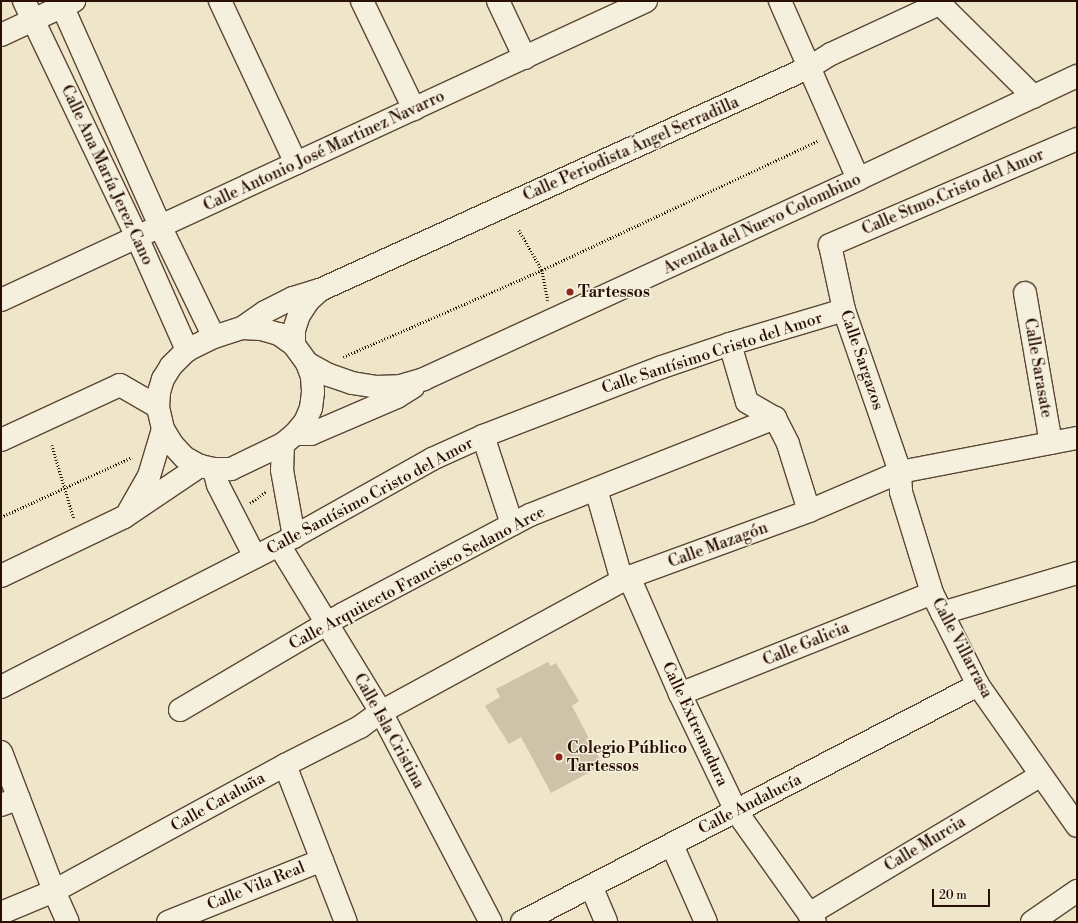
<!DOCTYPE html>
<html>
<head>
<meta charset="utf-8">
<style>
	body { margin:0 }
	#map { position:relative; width:1078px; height:923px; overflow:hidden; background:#efe6ca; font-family:"Libre Bodoni",serif }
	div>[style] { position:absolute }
	.green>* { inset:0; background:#cec2a8 }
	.path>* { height:2.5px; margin-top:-1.25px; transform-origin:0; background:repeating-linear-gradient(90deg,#2a1002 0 1px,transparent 0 3px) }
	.roads { filter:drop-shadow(1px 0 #5b4634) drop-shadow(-1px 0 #5b4634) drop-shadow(0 1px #5b4634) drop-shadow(0 -1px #5b4634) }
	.minor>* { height:22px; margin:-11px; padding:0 11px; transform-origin:11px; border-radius:11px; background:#f5efdd }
	.dots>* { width:11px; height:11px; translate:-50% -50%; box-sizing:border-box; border:2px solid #f5efdd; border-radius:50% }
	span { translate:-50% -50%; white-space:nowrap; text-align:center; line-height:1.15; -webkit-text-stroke:3px #f5efdd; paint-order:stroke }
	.street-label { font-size:16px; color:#2a1002 }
	.poi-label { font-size:16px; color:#2a1002; font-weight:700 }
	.left { translate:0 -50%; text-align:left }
	.frame { position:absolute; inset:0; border:2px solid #2a1002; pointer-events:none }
	.scale { position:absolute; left:932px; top:889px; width:58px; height:18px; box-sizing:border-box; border:2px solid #2a1002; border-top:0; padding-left:5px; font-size:12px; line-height:14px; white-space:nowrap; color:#2a1002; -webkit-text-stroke:3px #f5efdd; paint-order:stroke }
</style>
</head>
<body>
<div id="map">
	<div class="green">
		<div style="clip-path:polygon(548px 662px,551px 666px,556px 663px,579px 701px,572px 706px,603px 765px,551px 793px,521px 737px,509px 744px,485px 706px,500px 697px,496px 689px)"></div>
	</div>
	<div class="path">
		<div style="left:519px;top:230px;width:46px;rotate:60.1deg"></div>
		<div style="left:542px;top:270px;width:31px;rotate:79deg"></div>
		<div style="left:343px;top:357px;width:217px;rotate:-23.6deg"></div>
		<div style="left:542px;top:270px;width:306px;rotate:-25.1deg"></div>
		<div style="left:52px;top:445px;width:77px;rotate:73.4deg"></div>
		<div style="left:250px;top:503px;width:19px;rotate:-35deg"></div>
		<div style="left:1px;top:517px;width:144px;rotate:-24.6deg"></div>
	</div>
	<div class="roads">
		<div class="minor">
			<div style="left:24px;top:1px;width:262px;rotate:64.4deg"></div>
			<div style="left:137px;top:237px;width:124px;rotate:66.1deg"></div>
			<div style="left:60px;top:1px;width:246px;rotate:66deg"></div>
			<div style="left:160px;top:226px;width:123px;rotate:64.1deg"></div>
			<div style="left:220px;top:1px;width:179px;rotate:64.9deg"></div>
			<div style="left:362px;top:1px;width:120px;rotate:64.3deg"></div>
			<div style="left:498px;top:1px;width:63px;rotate:64.7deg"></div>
			<div style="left:780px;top:1px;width:194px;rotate:66.3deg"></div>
			<div style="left:937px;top:1px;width:136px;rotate:44.7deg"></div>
			<div style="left:1px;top:35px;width:81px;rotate:-25deg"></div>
			<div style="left:1077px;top:139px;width:269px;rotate:156.8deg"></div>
			<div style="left:830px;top:245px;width:66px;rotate:77.8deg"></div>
			<div style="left:844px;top:310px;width:171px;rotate:70.9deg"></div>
			<div style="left:900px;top:472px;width:20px;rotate:87deg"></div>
			<div style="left:901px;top:492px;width:106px;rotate:72.9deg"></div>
			<div style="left:932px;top:593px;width:103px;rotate:63.4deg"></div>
			<div style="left:978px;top:685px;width:172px;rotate:54.9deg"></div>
			<div style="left:1025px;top:293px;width:152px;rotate:80.2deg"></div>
			<div style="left:1px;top:300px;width:711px;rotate:-24.87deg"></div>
			<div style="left:242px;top:328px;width:28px;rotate:-35deg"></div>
			<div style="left:265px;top:312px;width:31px;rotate:-27deg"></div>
			<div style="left:293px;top:298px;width:28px;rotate:-17deg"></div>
			<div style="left:320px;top:290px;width:538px;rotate:-24.47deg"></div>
			<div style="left:810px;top:67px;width:25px;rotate:-32deg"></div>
			<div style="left:831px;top:54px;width:119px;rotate:-24.8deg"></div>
			<div style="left:242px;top:328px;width:19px;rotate:3deg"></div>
			<div style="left:261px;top:329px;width:19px;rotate:16deg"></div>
			<div style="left:279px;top:334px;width:19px;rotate:36deg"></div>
			<div style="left:294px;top:345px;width:22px;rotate:54deg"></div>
			<div style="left:307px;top:363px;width:15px;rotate:70deg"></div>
			<div style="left:312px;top:377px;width:15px;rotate:86deg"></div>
			<div style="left:313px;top:392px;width:16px;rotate:97deg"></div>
			<div style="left:311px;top:408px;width:15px;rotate:113deg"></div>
			<div style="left:305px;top:422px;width:16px;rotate:130deg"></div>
			<div style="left:295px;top:434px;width:16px;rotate:140deg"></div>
			<div style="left:283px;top:444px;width:58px;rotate:154.3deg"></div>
			<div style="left:231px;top:469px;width:17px;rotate:180deg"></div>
			<div style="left:214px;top:469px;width:14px;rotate:-168deg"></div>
			<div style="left:200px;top:466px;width:18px;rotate:-151deg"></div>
			<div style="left:184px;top:457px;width:18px;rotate:-133deg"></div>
			<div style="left:172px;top:444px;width:17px;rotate:-121deg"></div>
			<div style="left:163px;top:429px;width:23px;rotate:-103deg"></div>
			<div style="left:158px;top:407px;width:15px;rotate:-86deg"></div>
			<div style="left:159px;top:392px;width:14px;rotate:-73deg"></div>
			<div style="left:163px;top:379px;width:15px;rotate:-58deg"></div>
			<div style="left:171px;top:366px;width:23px;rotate:-45deg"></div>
			<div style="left:187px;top:350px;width:30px;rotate:-26deg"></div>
			<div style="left:214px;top:337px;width:29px;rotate:-18deg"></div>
			<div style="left:730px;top:344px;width:60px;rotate:73.7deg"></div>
			<div style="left:747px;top:402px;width:32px;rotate:30deg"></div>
			<div style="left:775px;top:418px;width:29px;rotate:63deg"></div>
			<div style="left:788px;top:444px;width:70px;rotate:72.6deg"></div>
			<div style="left:294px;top:345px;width:15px;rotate:-90deg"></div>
			<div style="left:294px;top:330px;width:16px;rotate:-72deg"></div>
			<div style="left:299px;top:315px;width:17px;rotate:-57deg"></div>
			<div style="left:308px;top:301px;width:16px;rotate:-43deg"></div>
			<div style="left:307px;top:363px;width:25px;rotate:29deg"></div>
			<div style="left:329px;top:375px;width:24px;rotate:19deg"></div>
			<div style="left:352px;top:383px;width:24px;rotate:9deg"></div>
			<div style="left:376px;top:387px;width:24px;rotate:-2deg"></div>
			<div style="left:400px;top:386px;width:25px;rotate:-16deg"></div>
			<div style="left:424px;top:379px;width:478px;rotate:-24.7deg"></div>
			<div style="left:858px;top:179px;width:242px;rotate:-25.2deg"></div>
			<div style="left:295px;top:434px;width:16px"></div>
			<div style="left:311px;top:434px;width:94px;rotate:-23.3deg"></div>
			<div style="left:397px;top:397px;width:19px;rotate:-32deg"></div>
			<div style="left:483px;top:436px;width:93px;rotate:71.8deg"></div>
			<div style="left:1px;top:440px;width:131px;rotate:-24.8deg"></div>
			<div style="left:120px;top:385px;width:44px;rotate:30.1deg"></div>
			<div style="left:283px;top:444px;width:26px;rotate:92deg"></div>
			<div style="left:282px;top:470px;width:68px;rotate:79.8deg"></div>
			<div style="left:214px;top:469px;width:16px;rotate:76deg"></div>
			<div style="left:218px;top:485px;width:81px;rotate:62.8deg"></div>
			<div style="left:596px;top:489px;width:96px;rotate:74.2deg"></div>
			<div style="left:129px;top:511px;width:40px;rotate:-60.3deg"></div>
			<div style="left:149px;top:476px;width:49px;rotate:-73.4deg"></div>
			<div style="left:279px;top:545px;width:196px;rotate:58.6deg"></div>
			<div style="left:381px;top:712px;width:237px;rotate:62.4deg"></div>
			<div style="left:1px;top:576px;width:136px;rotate:-25.6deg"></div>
			<div style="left:124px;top:517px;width:92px;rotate:-33.9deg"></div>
			<div style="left:629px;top:577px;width:128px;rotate:66.4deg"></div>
			<div style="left:680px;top:694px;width:130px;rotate:64.4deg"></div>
			<div style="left:736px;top:811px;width:136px;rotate:54.6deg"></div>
			<div style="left:942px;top:613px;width:141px;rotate:-16.5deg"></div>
			<div style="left:1px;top:687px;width:312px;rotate:-27.1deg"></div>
			<div style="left:279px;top:545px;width:176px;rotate:-29.3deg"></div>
			<div style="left:432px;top:459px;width:56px;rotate:-24.3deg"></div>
			<div style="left:483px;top:436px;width:192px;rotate:-21.1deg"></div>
			<div style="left:662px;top:367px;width:72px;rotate:-18.7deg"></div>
			<div style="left:730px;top:344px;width:119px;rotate:-16.6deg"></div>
			<div style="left:680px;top:694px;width:271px;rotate:-21.8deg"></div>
			<div style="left:180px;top:710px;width:189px;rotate:-30.5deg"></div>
			<div style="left:343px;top:614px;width:212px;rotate:-27.9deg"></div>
			<div style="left:530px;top:515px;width:264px;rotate:-21.6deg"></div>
			<div style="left:1px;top:752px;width:149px;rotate:69.1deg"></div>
			<div style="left:54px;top:891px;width:34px;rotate:66deg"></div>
			<div style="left:285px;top:765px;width:168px;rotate:68.8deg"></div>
			<div style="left:1px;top:805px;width:19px;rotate:-21deg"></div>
			<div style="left:672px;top:845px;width:84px;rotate:66.2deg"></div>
			<div style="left:591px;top:886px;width:39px;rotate:67deg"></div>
			<div style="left:1px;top:913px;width:57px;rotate:-22.5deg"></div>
			<div style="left:54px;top:891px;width:263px;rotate:-28.6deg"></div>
			<div style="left:285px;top:765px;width:84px;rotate:-26.9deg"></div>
			<div style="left:360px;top:727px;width:26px;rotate:-36deg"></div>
			<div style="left:381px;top:712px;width:282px;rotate:-28.6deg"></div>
			<div style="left:629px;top:577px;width:192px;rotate:-20.1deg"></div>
			<div style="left:809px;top:511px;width:99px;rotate:-23.2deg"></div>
			<div style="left:900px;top:472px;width:180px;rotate:-10.9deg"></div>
			<div style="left:809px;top:914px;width:270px;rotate:-30.9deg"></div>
			<div style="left:168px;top:922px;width:166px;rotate:-21.9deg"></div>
			<div style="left:522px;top:922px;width:514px;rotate:-27.46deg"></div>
			<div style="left:1032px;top:922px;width:55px;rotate:-34.6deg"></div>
		</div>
	</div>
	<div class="dots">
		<div style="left:570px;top:292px;background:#8f2418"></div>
		<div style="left:559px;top:757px;background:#8f2418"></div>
	</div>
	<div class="street-label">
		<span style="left:631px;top:149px;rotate:-24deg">Calle Periodista Ángel Serradilla</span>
		<span style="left:324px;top:151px;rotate:-25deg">Calle Antonio José Martinez Navarro</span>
		<span style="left:107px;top:175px;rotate:65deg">Calle Ana María Jerez Cano</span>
		<span style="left:953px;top:192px;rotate:-23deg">Calle Stmo.Cristo del Amor</span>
		<span style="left:762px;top:224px;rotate:-25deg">Avenida del Nuevo Colombino</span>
		<span style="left:712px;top:353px;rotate:-18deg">Calle Santísimo Cristo del Amor</span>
		<span style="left:862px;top:360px;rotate:71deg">Calle Sargazos</span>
		<span style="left:1038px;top:368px;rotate:80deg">Calle Sarasate</span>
		<span style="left:370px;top:496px;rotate:-28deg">Calle Santísimo Cristo del Amor</span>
		<span style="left:718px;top:545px;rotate:-20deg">Calle Mazagón</span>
		<span style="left:417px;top:578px;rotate:-28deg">Calle Arquitecto Francisco Sedano Arce</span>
		<span style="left:806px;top:644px;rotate:-22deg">Calle Galicia</span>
		<span style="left:962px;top:648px;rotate:62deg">Calle Villarrasa</span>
		<span style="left:695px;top:724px;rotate:65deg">Calle Extremadura</span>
		<span style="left:389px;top:731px;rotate:61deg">Calle Isla Cristina</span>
		<span style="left:218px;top:802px;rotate:-29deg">Calle Cataluña</span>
		<span style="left:750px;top:804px;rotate:-27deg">Calle Andalucía</span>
		<span style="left:925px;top:844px;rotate:-31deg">Calle Murcia</span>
		<span style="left:256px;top:886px;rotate:-22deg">Calle Vila Real</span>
	</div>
	<div class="poi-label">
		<span class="left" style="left:578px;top:292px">Tartessos</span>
		<span class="left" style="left:567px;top:757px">Colegio Público<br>Tartessos</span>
	</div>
	<div class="frame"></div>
	<div class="scale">20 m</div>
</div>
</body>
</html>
